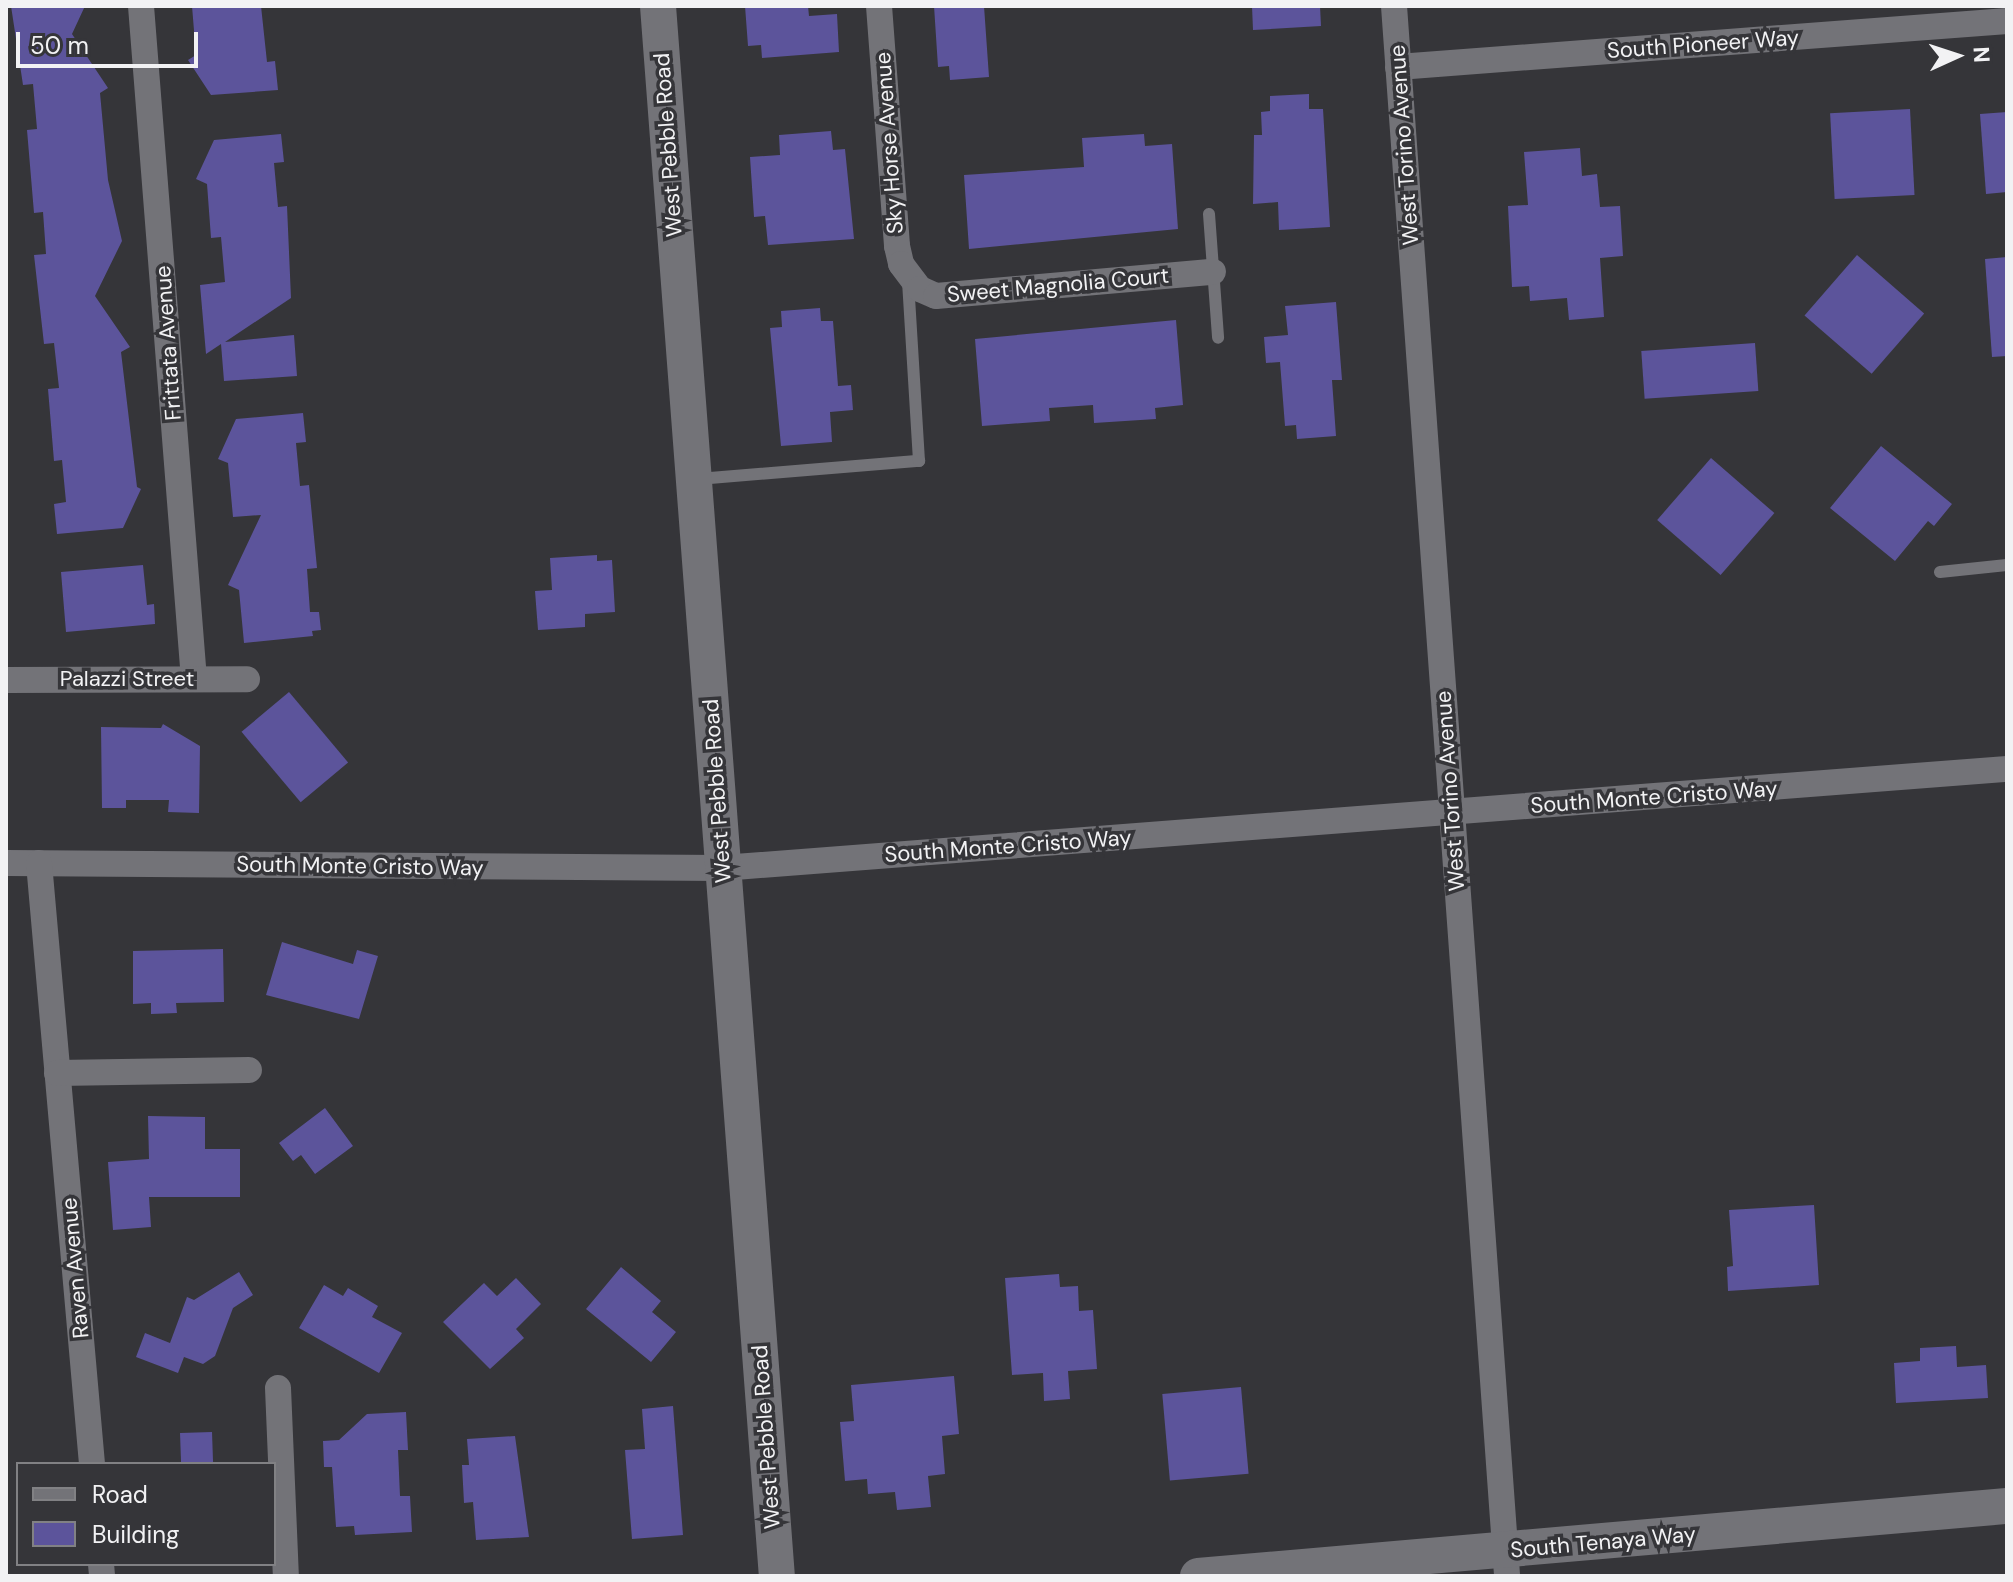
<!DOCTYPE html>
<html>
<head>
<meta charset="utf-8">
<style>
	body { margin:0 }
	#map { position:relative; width:2013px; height:1582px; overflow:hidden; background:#353539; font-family:"DM Sans",sans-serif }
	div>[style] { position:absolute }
	.building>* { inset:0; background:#5c549b; transform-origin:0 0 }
	.lane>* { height:12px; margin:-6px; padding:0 6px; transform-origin:6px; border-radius:6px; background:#737378 }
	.street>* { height:26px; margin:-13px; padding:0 13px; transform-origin:13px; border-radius:13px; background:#737378 }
	.secondary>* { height:36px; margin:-18px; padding:0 18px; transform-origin:18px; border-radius:18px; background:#737378 }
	span { translate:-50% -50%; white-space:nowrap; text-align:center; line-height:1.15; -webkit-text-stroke:7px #353539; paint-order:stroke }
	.street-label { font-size:22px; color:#f2f2f4 }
	.frame { position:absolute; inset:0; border:8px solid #f2f2f4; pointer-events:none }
	.legend { position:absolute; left:16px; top:1462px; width:260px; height:104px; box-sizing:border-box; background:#353539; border:2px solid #818184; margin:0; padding:10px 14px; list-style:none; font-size:24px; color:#f2f2f4 }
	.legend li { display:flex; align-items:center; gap:16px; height:40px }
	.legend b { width:40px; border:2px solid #818184 }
	.north { position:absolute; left:1917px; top:16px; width:80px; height:80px; -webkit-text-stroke:6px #353539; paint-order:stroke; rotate:87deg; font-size:22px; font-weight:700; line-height:32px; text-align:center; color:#f2f2f4 }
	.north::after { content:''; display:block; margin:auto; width:28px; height:36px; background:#f2f2f4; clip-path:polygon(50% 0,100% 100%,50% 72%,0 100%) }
	.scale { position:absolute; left:16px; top:32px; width:182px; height:36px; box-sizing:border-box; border:4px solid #f2f2f4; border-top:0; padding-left:10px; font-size:24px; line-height:28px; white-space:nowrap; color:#f2f2f4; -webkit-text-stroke:6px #353539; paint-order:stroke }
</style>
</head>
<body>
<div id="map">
	<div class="building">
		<div style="clip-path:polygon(11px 6px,85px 6px,72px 34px,108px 88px,100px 93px,108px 180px,122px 241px,95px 296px,130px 347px,121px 352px,137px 487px,141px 489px,123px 528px,57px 534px,54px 504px,66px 502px,62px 460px,54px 461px,48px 389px,59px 388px,54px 343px,44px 344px,34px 255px,46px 254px,43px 212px,34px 213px,27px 130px,37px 129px,33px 84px,23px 85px)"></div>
		<div style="clip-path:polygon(192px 6px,261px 6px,267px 62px,275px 61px,278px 90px,211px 95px,188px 60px,196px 55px)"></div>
		<div style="clip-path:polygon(745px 6px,808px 6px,809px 16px,837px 14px,839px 52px,762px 58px,761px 45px,748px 46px)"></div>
		<div style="clip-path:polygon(934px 6px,984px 6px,989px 77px,950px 80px,949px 66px,938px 67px)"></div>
		<div style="clip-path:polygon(1252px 6px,1320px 6px,1321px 26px,1253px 30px)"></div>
		<div style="clip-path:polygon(1309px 94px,1309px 109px,1323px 109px,1330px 227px,1279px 230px,1278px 202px,1253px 204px,1254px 135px,1262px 135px,1261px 112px,1270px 111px,1270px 96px)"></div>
		<div style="left:1910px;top:109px;width:86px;height:80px;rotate:87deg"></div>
		<div style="clip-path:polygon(2007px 112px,2007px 192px,1986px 194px,1980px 114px)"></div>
		<div style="clip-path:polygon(831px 131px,833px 150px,845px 149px,854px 239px,768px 245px,765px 216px,754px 217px,750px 157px,780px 155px,779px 135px)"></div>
		<div style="clip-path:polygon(281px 134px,284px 162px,274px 163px,278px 207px,287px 206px,291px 298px,225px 342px,294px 335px,297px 376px,224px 381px,221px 344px,206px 354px,200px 285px,225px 282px,221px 237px,211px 238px,207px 184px,196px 179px,214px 140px)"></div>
		<div style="clip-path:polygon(1144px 134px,1145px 146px,1172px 144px,1178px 229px,969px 249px,964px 175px,1084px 167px,1082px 138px)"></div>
		<div style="clip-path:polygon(1580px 148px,1582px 176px,1597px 174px,1600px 207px,1620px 206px,1623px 256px,1600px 258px,1604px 317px,1569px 320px,1567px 298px,1530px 301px,1529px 286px,1512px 287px,1508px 206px,1528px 205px,1524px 152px)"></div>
		<div style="left:1857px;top:255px;width:89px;height:80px;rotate:41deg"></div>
		<div style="clip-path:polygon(2007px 257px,2007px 356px,1992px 357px,1985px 259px)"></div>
		<div style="clip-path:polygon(1336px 302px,1342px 380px,1332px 380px,1336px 436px,1297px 439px,1296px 425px,1285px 426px,1280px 362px,1266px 363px,1264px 337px,1288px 335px,1285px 306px)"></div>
		<div style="clip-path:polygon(820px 308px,821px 321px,833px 321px,838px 386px,851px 385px,853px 410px,830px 412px,832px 442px,781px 446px,770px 328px,782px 327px,781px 311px)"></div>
		<div style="clip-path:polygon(1176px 320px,1183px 405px,1155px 408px,1156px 419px,1094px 423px,1093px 405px,1049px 408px,1050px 421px,982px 426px,975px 339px)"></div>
		<div style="left:1755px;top:343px;width:48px;height:114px;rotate:86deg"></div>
		<div style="clip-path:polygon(303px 413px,306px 442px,296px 443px,300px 486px,309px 485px,317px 568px,307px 569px,310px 612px,319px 612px,321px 630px,312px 631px,313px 636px,244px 643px,239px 590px,228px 585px,261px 515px,233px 517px,228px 463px,218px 459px,236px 419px)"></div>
		<div style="clip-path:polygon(1881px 446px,1952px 504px,1934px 526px,1928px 521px,1895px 561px,1830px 508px)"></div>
		<div style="left:1711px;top:458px;width:84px;height:82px;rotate:41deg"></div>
		<div style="clip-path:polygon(597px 555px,597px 561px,612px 560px,615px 612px,585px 614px,585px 627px,538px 630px,535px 591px,552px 590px,550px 558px)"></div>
		<div style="clip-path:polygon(143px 565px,147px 605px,154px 604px,155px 624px,66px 632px,61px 572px)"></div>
		<div style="left:289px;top:692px;width:92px;height:62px;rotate:50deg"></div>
		<div style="clip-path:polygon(163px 724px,200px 746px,199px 813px,168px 812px,169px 800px,126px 800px,126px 808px,102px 808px,101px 727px,161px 728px)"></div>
		<div style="clip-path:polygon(282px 942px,353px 964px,357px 950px,378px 956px,359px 1019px,266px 995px)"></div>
		<div style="clip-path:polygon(223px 949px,224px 1002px,176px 1003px,177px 1013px,151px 1014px,151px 1003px,133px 1004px,133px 951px)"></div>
		<div style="clip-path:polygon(325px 1108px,353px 1146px,315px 1174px,301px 1155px,293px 1161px,279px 1143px)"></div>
		<div style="clip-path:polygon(148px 1116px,205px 1117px,205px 1149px,240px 1149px,240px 1197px,149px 1197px,151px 1227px,113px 1230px,108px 1162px,149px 1159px)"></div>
		<div style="clip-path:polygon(1814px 1205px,1819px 1285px,1728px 1291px,1727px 1267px,1733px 1266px,1729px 1210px)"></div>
		<div style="clip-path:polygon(621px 1267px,661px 1301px,652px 1312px,676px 1332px,651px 1362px,586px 1309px)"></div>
		<div style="clip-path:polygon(239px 1272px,253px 1295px,233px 1308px,215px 1356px,203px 1364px,184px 1357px,178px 1373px,136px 1357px,145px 1333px,170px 1343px,187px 1297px,194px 1300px)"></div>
		<div style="clip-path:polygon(1059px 1274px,1060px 1287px,1078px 1286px,1079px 1311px,1093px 1310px,1097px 1369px,1068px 1371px,1070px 1399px,1044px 1401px,1043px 1373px,1012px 1375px,1005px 1278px)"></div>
		<div style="clip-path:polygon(516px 1278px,541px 1304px,516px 1329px,524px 1338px,490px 1369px,443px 1322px,484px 1283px,497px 1296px)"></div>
		<div style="clip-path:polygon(324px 1285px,343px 1296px,348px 1288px,378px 1306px,372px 1317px,402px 1333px,379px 1373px,299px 1328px)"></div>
		<div style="clip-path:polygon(1956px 1346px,1957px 1367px,1986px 1365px,1988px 1398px,1896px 1403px,1894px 1363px,1920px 1361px,1920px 1348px)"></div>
		<div style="clip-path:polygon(954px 1376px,959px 1434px,942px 1436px,945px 1474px,928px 1476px,931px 1507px,897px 1510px,895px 1492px,868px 1494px,867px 1479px,845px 1481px,840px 1422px,854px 1421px,851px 1385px)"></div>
		<div style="left:1241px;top:1387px;width:87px;height:79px;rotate:85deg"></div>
		<div style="clip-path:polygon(673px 1406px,683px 1535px,632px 1539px,625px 1450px,645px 1449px,642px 1409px)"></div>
		<div style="clip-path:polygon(406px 1412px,408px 1450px,398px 1450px,400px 1496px,410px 1496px,412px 1532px,355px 1535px,354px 1526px,336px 1527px,332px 1467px,324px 1467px,323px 1441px,339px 1440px,367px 1414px)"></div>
		<div style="left:212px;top:1432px;width:32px;height:32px;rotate:88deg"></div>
		<div style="clip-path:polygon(515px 1436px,529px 1537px,476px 1540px,473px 1502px,464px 1503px,462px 1465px,469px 1465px,467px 1439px)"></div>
	</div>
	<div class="lane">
		<div style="left:1209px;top:214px;width:124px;rotate:85.8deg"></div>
		<div style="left:698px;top:479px;width:222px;rotate:-4.7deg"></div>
		<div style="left:919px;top:461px;width:179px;rotate:-93.5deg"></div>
		<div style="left:1940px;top:572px;width:67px;rotate:-6deg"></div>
	</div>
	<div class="street">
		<div style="left:141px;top:6px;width:675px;rotate:85.5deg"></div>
		<div style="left:879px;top:6px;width:241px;rotate:85.7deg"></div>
		<div style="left:897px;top:246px;width:18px;rotate:77deg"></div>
		<div style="left:901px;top:264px;width:31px;rotate:53deg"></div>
		<div style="left:920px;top:289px;width:17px;rotate:24deg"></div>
		<div style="left:936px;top:296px;width:278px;rotate:-5deg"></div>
		<div style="left:1394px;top:6px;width:1574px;rotate:85.88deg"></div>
		<div style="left:1398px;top:67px;width:611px;rotate:-4.32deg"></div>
		<div style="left:6px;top:680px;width:241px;rotate:-0.2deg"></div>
		<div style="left:6px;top:863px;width:716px;rotate:0.4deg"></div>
		<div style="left:722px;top:868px;width:1289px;rotate:-4.41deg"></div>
		<div style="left:39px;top:863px;width:603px;rotate:84.96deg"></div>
		<div style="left:57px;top:1073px;width:192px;rotate:-0.9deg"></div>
		<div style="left:278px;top:1388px;width:188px;rotate:87.6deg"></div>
		<div style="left:101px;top:1564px;width:12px;rotate:85deg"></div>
	</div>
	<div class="secondary">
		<div style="left:658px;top:6px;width:1575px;rotate:85.67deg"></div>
		<div style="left:1198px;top:1576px;width:812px;rotate:-4.95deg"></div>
	</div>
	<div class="street-label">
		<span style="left:1703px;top:44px;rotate:-4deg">South Pioneer Way</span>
		<span style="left:889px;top:143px;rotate:-94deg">Sky Horse Avenue</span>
		<span style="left:668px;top:145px;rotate:-94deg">West Pebble Road</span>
		<span style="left:1404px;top:145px;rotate:-94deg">West Torino Avenue</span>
		<span style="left:1058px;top:285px;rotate:-5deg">Sweet Magnolia Court</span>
		<span style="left:168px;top:343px;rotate:-94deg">Frittata Avenue</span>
		<span style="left:127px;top:679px">Palazzi Street</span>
		<span style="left:717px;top:791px;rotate:-94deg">West Pebble Road</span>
		<span style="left:1450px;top:791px;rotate:-94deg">West Torino Avenue</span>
		<span style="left:1654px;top:797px;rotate:-4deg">South Monte Cristo Way</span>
		<span style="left:1008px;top:846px;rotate:-4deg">South Monte Cristo Way</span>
		<span style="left:360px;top:866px;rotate:1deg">South Monte Cristo Way</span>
		<span style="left:75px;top:1268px;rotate:-95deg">Raven Avenue</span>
		<span style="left:766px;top:1437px;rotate:-94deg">West Pebble Road</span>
		<span style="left:1603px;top:1542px;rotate:-5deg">South Tenaya Way</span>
	</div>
	<div class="frame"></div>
	<ul class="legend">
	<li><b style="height:10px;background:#737378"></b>Road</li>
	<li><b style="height:22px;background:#5c549b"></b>Building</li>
	</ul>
	<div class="north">N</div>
	<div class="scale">50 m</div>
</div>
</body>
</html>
